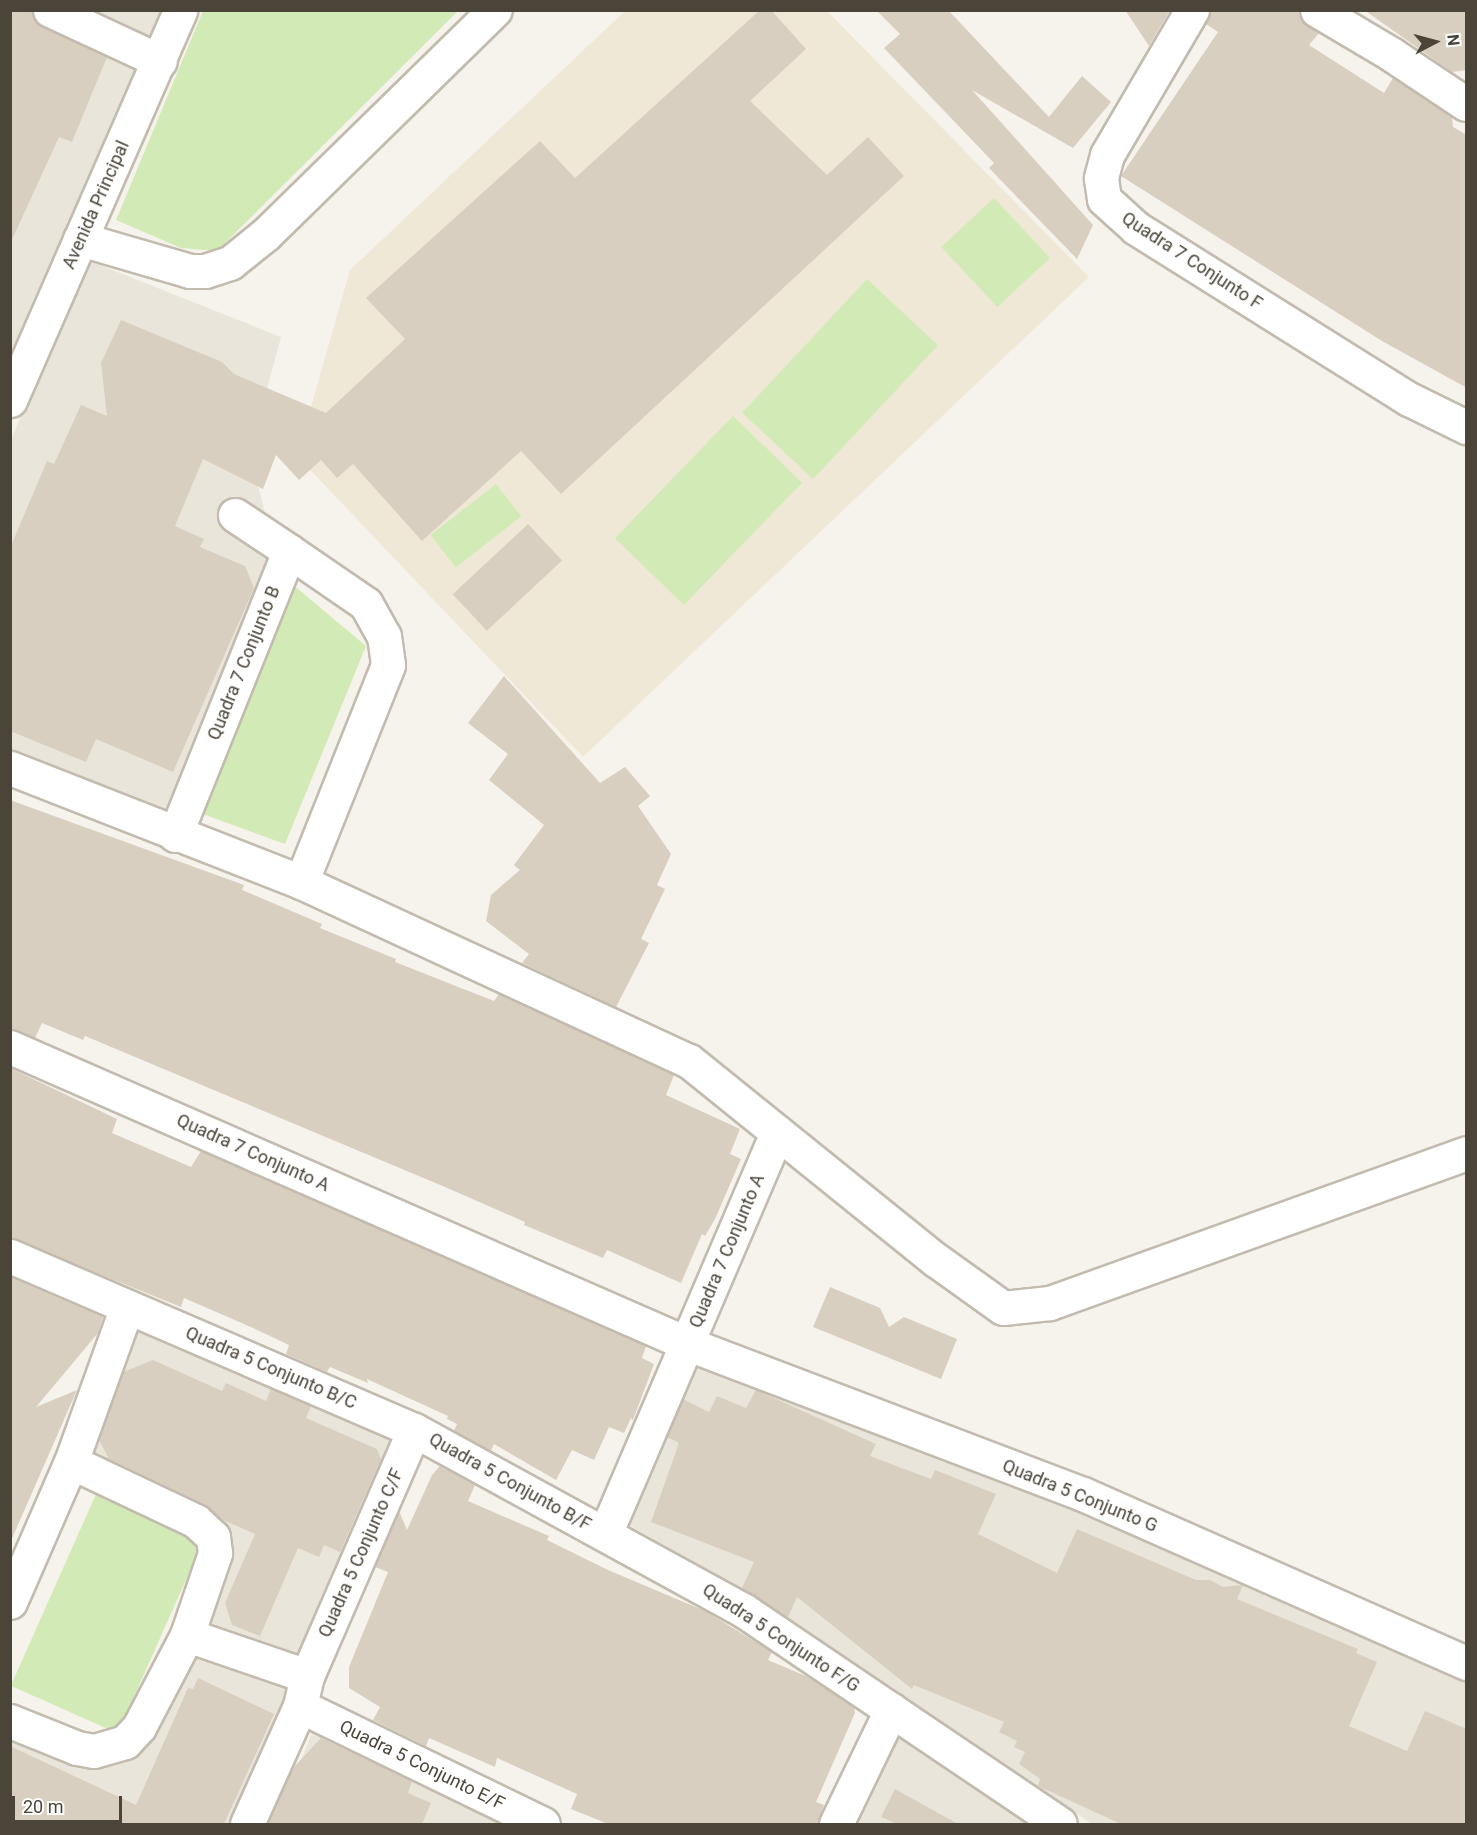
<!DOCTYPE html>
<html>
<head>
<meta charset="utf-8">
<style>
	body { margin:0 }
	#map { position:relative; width:1477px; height:1835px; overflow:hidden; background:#f6f3ec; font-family:Roboto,sans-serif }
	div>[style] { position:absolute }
	.residential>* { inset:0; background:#eae5da }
	.education>* { inset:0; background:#efe8d6 }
	.green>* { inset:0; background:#d2eab5; transform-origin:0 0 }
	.building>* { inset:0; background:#d8cfc1; transform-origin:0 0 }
	.roads { filter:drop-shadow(2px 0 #c2bbae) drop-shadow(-2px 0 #c2bbae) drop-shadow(0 2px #c2bbae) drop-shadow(0 -2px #c2bbae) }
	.minor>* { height:33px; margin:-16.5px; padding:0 16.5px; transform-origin:16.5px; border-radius:16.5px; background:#fff }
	span { translate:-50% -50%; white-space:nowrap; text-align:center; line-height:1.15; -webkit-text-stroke:6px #fff; paint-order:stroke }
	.street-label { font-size:18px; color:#4b4439 }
	.frame { position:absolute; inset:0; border:12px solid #4b4439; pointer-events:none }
	.north { position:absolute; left:1405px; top:12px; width:60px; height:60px; -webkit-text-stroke:4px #fff; paint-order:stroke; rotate:84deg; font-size:16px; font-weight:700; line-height:24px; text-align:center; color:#4b4439 }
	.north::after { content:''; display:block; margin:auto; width:21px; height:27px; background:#4b4439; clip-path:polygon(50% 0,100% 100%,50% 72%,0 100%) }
	.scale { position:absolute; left:12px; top:1796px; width:110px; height:27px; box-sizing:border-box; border:3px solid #4b4439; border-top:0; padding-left:8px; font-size:18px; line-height:21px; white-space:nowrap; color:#4b4439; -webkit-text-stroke:4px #fff; paint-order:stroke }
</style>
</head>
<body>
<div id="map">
	<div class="residential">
		<div style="clip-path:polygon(26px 10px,145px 66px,11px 374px,10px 11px)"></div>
		<div style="clip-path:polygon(75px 11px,169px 11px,155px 47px)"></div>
		<div style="clip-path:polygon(87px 260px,281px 337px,250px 451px,275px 556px,168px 818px,11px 753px,11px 440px)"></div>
		<div style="clip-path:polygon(131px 1324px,401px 1435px,303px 1668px,202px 1630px,224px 1563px,84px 1458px)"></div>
		<div style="clip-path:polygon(697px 1363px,1073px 1504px,1466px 1676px,1466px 1824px,1092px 1824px,760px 1600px,625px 1523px)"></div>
		<div style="clip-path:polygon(189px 1649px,295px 1685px,235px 1824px,11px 1824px,11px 1729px,100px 1759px)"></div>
		<div style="clip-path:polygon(893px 1726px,1046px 1824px,848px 1824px)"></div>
		<div style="clip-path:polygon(313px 1731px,501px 1824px,274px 1824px)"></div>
	</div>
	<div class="education">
		<div style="clip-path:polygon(625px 11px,827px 11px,1089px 277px,583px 757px,297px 456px,350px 270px)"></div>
	</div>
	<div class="green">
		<div style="clip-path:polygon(203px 11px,458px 11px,217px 251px,181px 248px,116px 220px)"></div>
		<div style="left:994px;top:198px;width:82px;height:72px;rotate:47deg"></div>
		<div style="left:867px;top:279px;width:97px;height:183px;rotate:43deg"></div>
		<div style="left:733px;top:416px;width:96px;height:170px;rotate:44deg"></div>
		<div style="left:496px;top:484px;width:41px;height:83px;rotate:52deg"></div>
		<div style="clip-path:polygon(292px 584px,366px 646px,285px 844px,200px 813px)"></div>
		<div style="left:97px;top:1492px;width:117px;height:212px;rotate:24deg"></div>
	</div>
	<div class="building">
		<div style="clip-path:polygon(10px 10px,31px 10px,42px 27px,107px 57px,72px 142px,59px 137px,10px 244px)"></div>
		<div style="clip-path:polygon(760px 10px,771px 10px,806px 49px,750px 101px,827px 175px,868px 137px,904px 176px,561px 494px,521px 451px,422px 541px,353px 464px,337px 478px,321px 460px,299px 480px,276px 455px,263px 489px,203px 459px,175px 526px,204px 539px,200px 547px,245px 566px,254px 588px,173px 772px,96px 739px,86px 762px,10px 731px,10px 548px,47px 461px,54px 464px,81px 405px,107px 416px,101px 363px,121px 320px,222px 362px,234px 374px,326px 413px,405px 339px,366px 298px,540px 141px,575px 178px)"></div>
		<div style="clip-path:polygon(876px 10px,948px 10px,1049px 117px,1082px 76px,1111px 102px,1073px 148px,972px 90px,1093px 225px,1077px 259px,989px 168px,994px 163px,884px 48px,900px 34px)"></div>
		<div style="clip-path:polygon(1125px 10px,1170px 10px,1149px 46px)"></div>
		<div style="clip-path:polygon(1211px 10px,1298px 10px,1301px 20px,1319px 33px,1309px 45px,1384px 93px,1393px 78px,1452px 117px,1453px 127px,1467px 135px,1467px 388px,1382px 341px,1121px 176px,1218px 32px,1206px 24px)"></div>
		<div style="clip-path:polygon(1364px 10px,1467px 10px,1467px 70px,1452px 72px)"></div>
		<div style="left:528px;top:524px;width:50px;height:103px;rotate:47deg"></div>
		<div style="clip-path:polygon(504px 676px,600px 783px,625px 767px,650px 796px,638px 806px,671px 854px,657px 885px,665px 889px,641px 939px,649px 943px,616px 1007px,522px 963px,529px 954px,486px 921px,491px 895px,520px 870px,514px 865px,544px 825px,489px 780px,508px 754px,468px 723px)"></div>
		<div style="clip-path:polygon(10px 800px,244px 885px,242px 890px,322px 924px,320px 928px,396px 959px,395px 962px,494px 1001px,499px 994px,674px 1075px,666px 1095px,740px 1129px,730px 1154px,741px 1159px,715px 1219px,705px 1236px,702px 1234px,681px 1283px,607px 1250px,603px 1258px,524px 1225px,525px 1222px,445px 1187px,85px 1036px,83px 1040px,42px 1023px,35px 1038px,10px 1029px)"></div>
		<div style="clip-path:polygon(10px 1068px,117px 1119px,112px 1133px,191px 1167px,201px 1151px,646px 1346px,642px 1358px,654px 1364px,633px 1420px,631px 1418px,624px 1433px,609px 1427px,594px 1460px,572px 1450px,556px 1480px,494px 1444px,491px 1451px,454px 1431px,457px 1424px,447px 1419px,448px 1416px,367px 1379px,368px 1383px,330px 1367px,327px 1372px,286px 1354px,289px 1345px,253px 1328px,184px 1298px,181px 1307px,10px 1238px)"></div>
		<div style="clip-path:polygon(10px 1277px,103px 1317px,98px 1333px,36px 1407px,77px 1390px,10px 1543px)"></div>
		<div style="clip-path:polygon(830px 1287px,880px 1308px,889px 1327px,904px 1317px,957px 1339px,941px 1379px,813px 1327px)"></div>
		<div style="clip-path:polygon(153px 1360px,222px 1391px,226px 1383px,266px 1401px,271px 1389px,311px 1406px,306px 1418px,377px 1449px,381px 1459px,340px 1552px,324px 1545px,319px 1557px,298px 1548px,260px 1636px,232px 1625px,225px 1603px,255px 1534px,221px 1519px,204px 1504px,109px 1459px,99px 1440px,123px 1372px)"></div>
		<div style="clip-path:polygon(756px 1390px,876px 1444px,870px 1456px,931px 1479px,935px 1470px,996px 1494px,978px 1534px,1057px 1573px,1077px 1529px,1196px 1580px,1210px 1580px,1223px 1587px,1243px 1585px,1237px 1599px,1358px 1649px,1356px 1653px,1377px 1662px,1349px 1726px,1407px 1751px,1425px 1711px,1467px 1729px,1467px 1824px,1121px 1824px,1038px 1786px,1040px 1779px,1019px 1764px,1025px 1752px,1014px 1747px,1017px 1741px,999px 1732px,1004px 1722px,914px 1685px,912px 1689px,797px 1597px,788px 1617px,742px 1588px,754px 1562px,651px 1522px,679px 1443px,667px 1437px,683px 1399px,709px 1412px,717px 1396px,746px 1408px)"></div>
		<div style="clip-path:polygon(440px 1466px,475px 1485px,468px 1501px,549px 1536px,547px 1540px,608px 1570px,705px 1611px,772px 1652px,768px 1660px,808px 1677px,854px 1707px,855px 1713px,816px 1802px,824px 1805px,817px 1824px,608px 1824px,571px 1809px,577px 1794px,497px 1758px,495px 1767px,429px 1738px,426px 1746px,373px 1720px,380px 1707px,349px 1688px,349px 1667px,388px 1572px,375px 1567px,399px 1511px,407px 1530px,432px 1475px)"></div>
		<div style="clip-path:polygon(198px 1678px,274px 1714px,224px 1824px,10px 1824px,10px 1746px,136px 1805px,188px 1688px,193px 1689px)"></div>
		<div style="clip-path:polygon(321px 1738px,412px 1781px,408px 1793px,431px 1803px,422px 1824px,267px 1824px,292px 1769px)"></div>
		<div style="clip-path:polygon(895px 1789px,958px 1824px,897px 1824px,881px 1817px)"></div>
	</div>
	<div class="roads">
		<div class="minor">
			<div style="left:50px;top:10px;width:121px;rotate:24.9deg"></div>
			<div style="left:1192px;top:10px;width:168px;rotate:120.4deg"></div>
			<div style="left:1107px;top:155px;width:24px;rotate:105deg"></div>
			<div style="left:1101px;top:178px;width:21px;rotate:82deg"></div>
			<div style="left:1104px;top:199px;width:43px;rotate:42.2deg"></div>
			<div style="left:1136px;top:228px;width:322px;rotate:32.1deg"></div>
			<div style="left:1409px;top:399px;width:64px;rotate:26.2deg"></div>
			<div style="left:1317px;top:10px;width:86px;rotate:30.7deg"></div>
			<div style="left:1391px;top:54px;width:90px;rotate:33.7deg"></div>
			<div style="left:80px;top:239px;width:115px;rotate:16.2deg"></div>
			<div style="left:190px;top:271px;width:15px"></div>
			<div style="left:205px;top:271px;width:26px;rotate:-18deg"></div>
			<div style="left:230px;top:263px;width:46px;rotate:-38.9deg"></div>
			<div style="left:266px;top:234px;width:320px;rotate:-44.4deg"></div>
			<div style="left:10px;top:400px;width:425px;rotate:-66.4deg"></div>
			<div style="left:289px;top:551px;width:93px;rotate:34.5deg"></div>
			<div style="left:366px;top:604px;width:37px;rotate:61deg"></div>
			<div style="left:384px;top:636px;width:29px;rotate:82deg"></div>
			<div style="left:388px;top:665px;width:234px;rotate:111.8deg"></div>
			<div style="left:10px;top:768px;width:313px;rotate:21.4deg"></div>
			<div style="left:301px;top:882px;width:427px;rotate:24.8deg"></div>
			<div style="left:689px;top:1061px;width:317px;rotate:38.9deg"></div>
			<div style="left:936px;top:1260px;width:82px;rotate:35.6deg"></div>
			<div style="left:1003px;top:1308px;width:47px;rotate:-6.1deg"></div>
			<div style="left:1050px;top:1303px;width:442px;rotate:-19.8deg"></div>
			<div style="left:175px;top:835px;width:306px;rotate:-68.1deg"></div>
			<div style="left:289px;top:551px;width:65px;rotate:-146.3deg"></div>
			<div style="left:10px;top:1047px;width:740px;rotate:23.66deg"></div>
			<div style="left:688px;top:1344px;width:423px;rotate:20.8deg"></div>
			<div style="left:1083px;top:1494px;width:419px;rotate:23.8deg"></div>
			<div style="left:10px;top:1256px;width:440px;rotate:23.3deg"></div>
			<div style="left:414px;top:1430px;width:375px;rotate:28.7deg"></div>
			<div style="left:743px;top:1610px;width:382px;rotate:34deg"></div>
			<div style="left:605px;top:1534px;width:437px;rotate:-66.8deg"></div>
			<div style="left:10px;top:1602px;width:153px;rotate:-66.5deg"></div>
			<div style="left:71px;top:1462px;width:163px;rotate:-70.2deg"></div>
			<div style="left:187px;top:1635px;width:127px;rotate:18.9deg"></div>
			<div style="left:300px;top:1706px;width:270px;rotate:25.9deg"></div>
			<div style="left:10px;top:1721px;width:72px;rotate:21.9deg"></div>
			<div style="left:77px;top:1748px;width:17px;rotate:10deg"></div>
			<div style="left:94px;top:1751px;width:32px;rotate:-16deg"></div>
			<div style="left:125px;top:1742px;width:21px;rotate:-47deg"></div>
			<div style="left:139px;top:1727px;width:104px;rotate:-62.4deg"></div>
			<div style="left:187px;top:1635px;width:87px;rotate:-71.1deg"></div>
			<div style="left:215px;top:1553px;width:16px;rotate:-97deg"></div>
			<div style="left:213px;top:1537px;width:23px;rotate:-137deg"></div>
			<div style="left:196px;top:1521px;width:138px;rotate:-154.7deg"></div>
			<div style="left:247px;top:1824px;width:129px;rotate:-65.8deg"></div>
			<div style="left:300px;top:1706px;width:31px;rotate:-77deg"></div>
			<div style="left:307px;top:1676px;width:268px;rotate:-66.5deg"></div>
			<div style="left:836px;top:1824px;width:127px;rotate:-64.2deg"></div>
		</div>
	</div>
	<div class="street-label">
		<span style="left:96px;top:205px;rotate:-66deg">Avenida Principal</span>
		<span style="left:1192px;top:261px;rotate:33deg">Quadra 7 Conjunto F</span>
		<span style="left:244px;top:663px;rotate:-68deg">Quadra 7 Conjunto B</span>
		<span style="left:253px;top:1153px;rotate:24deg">Quadra 7 Conjunto A</span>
		<span style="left:727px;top:1251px;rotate:-67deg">Quadra 7 Conjunto A</span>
		<span style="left:271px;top:1368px;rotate:23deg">Quadra 5 Conjunto B/C</span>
		<span style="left:510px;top:1482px;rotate:29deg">Quadra 5 Conjunto B/F</span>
		<span style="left:1080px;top:1496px;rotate:22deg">Quadra 5 Conjunto G</span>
		<span style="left:361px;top:1553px;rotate:-66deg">Quadra 5 Conjunto C/F</span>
		<span style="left:781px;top:1638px;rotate:33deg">Quadra 5 Conjunto F/G</span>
		<span style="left:422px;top:1765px;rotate:26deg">Quadra 5 Conjunto E/F</span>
	</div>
	<div class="frame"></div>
	<div class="north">N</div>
	<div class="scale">20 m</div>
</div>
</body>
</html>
